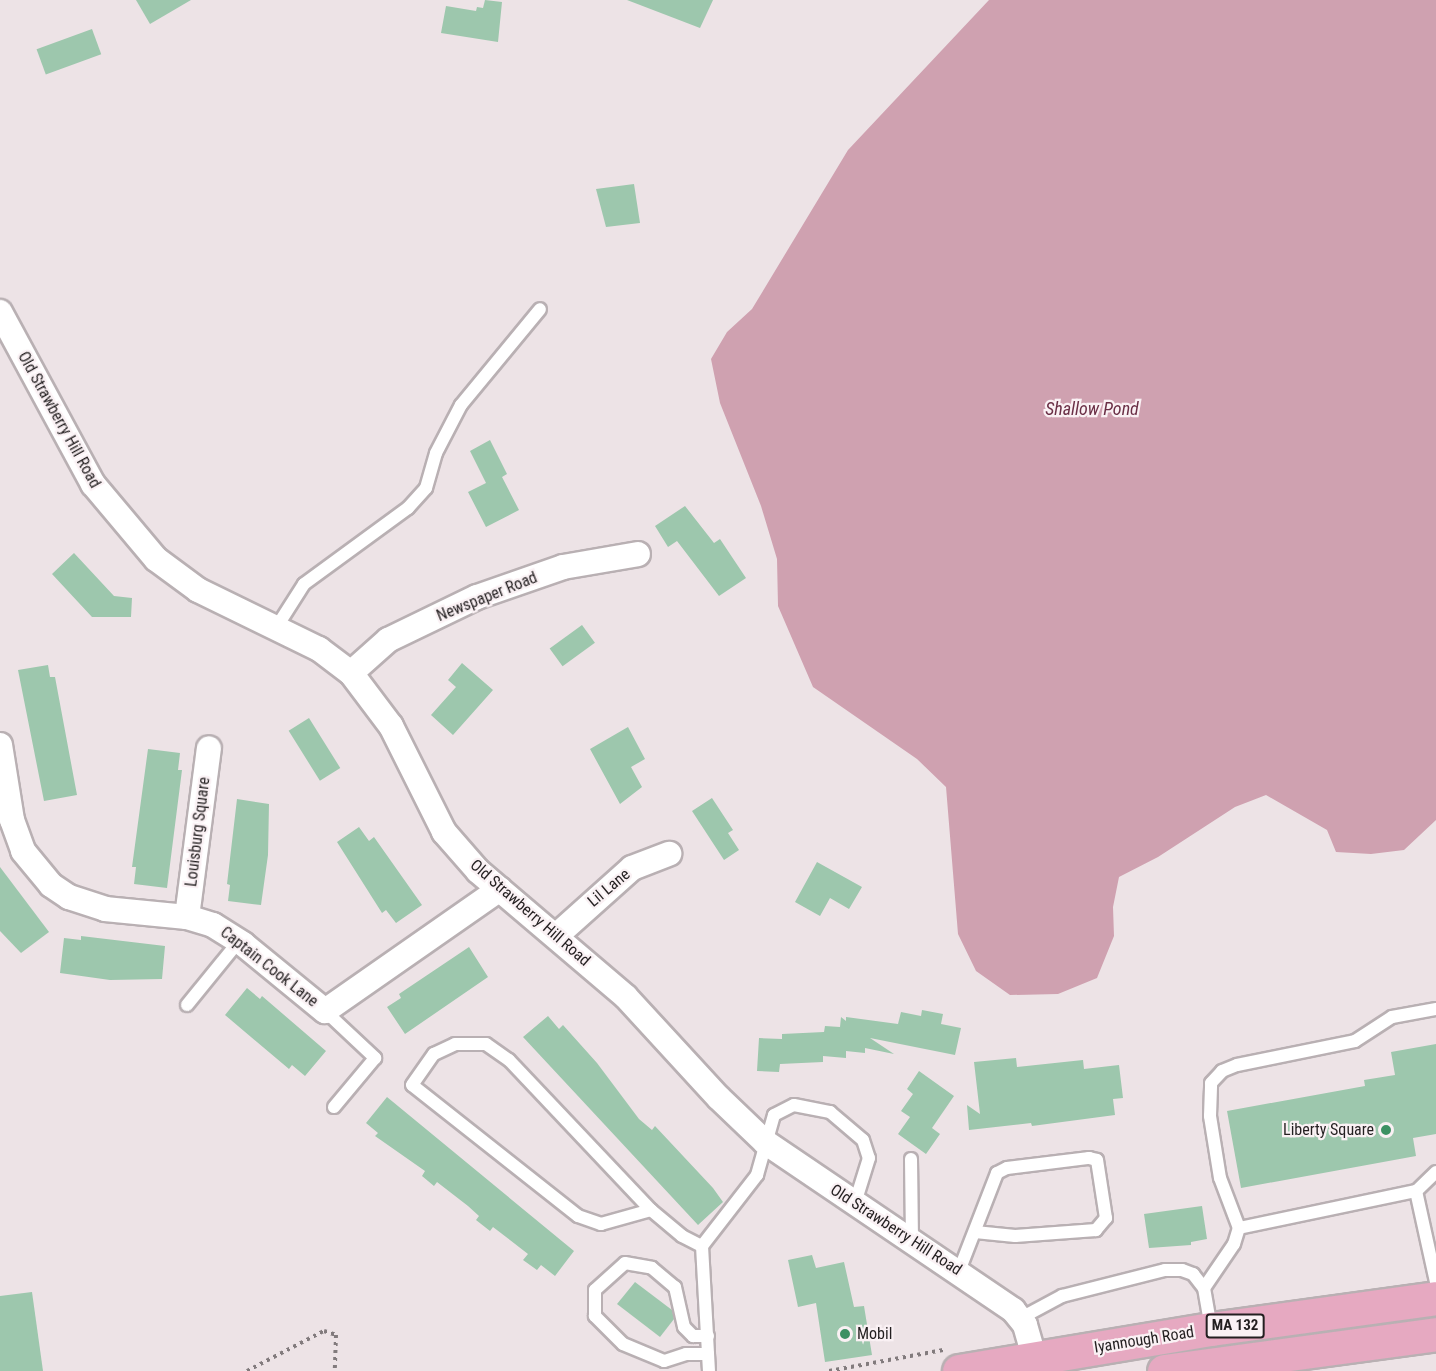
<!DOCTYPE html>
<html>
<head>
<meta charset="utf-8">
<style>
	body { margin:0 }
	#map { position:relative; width:1436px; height:1371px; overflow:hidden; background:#ede3e6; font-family:"Roboto Condensed",sans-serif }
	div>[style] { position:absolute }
	.water>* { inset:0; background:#cfa1b0 }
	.building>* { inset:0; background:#9dc7ad; transform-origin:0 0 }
	.path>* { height:4px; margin-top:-2px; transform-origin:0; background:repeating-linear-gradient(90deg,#827b7d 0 3px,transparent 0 7.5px) }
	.roads { filter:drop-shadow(2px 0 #b9b0b3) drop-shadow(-2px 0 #b9b0b3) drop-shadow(0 2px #b9b0b3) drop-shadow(0 -2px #b9b0b3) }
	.service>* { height:12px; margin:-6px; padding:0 6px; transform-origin:6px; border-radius:6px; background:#fff }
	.minor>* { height:24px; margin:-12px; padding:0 12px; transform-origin:12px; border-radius:12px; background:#fff }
	.primary>* { height:33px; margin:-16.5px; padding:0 16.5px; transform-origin:16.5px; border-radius:16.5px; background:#e6a9c1 }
	.dots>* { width:16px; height:16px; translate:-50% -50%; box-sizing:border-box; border:3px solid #faf1f4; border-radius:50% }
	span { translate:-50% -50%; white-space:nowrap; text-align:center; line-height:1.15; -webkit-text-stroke:4.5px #faf1f4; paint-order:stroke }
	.shield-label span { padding:2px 4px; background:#faf1f4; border:2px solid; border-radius:4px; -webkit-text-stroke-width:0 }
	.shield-label { font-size:15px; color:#231f20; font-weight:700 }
	.street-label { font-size:16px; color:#231f20 }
	.poi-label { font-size:16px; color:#231f20 }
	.right { translate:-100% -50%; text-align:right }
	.left { translate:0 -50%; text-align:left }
	.water-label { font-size:18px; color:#6a2f46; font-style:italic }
</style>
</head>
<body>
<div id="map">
	<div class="water">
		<div style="clip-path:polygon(989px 0,1436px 0,1436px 820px,1404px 850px,1371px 854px,1336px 852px,1327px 830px,1266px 795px,1235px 807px,1158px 857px,1119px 877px,1113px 907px,1114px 936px,1097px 978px,1058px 994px,1010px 995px,976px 971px,958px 934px,946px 787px,917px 759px,813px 687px,778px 606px,777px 559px,761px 506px,720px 403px,711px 359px,727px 332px,752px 309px,848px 150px)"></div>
	</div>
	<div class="building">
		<div style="clip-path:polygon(136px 0,191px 0,150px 24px)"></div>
		<div style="clip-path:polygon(485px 0,502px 2px,498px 42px,441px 33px,446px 6px,476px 11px,477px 7px,483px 8px)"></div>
		<div style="clip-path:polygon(627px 0,713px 0,700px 28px)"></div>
		<div style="left:92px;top:29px;width:27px;height:59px;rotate:70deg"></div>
		<div style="clip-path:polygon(634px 184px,640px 223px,606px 227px,596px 189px)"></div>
		<div style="clip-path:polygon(490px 440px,507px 474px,502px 477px,519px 510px,486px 527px,468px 492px,486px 483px,470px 451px)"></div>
		<div style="clip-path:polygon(685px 506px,714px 543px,720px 539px,746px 578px,719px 596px,677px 541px,668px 547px,655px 526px)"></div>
		<div style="clip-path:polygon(74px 553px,114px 596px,132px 598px,131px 617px,92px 617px,52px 574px)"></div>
		<div style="left:582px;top:625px;width:22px;height:40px;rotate:54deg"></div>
		<div style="clip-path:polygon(462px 663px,493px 690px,453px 735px,431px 715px,456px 687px,448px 680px)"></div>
		<div style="clip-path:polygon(48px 665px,50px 677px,55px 677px,77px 795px,44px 801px,18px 670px)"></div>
		<div style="left:309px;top:718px;width:59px;height:24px;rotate:58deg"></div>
		<div style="clip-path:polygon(628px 727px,645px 759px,631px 767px,642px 787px,620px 804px,590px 749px)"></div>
		<div style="clip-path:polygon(148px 749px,180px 753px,178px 770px,182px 770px,167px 888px,134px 884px,136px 867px,132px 867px)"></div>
		<div style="clip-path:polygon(712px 798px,733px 830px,728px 833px,739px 850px,724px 860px,692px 811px)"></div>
		<div style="clip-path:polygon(237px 799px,269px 804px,268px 855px,261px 905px,228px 901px,230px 885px,227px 884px)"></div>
		<div style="clip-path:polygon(359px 827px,369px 841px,374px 837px,422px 905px,396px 923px,386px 910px,382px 913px,337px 842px)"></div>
		<div style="clip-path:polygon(817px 862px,862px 887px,849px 909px,830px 898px,820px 916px,795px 902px)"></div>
		<div style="clip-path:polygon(0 867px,49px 932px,21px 953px,0 931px)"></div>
		<div style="clip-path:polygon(81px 936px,165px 946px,162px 979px,110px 980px,60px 973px,64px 938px,81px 940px)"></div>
		<div style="clip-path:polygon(469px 947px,488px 977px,405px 1034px,387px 1007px,401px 998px,399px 994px)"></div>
		<div style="clip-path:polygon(247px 988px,260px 999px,262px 996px,326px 1051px,305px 1076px,292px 1065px,289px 1069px,225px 1015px)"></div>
		<div style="clip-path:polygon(922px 1010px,943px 1014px,941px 1024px,961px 1028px,955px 1055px,870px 1038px,894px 1054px,865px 1048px,865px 1053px,846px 1051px,846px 1058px,823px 1056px,823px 1062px,780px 1064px,779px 1072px,757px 1071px,759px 1038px,782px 1039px,782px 1034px,824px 1032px,825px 1026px,840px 1027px,841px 1017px,846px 1021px,846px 1017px,898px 1024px,901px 1012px,921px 1016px)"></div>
		<div style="clip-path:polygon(548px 1016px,559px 1029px,563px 1025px,597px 1063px,639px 1119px,652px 1130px,655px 1126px,713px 1188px,723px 1202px,698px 1225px,523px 1037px)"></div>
		<div style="clip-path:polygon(1436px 1044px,1436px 1134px,1413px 1138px,1416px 1156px,1241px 1188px,1227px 1111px,1365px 1086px,1364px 1080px,1395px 1075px,1391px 1052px)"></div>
		<div style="clip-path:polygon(1016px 1058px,1017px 1067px,1083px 1060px,1084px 1069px,1119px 1065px,1123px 1098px,1113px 1099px,1115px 1115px,1032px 1126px,1031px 1123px,969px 1130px,967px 1105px,980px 1114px,974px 1062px)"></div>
		<div style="clip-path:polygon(919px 1071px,954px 1096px,932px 1128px,940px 1134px,926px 1154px,898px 1134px,910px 1117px,901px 1111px,913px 1094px,907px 1089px)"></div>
		<div style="clip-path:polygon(387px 1097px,574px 1251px,555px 1276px,541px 1265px,537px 1270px,523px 1260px,528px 1254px,493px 1227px,490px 1231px,476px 1220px,479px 1216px,468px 1206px,437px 1182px,434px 1186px,422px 1176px,425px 1171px,375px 1136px,378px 1133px,366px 1123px)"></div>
		<div style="clip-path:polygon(1202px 1206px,1207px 1239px,1191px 1242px,1191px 1245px,1149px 1248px,1144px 1214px)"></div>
		<div style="clip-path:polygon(812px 1255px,816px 1268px,844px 1262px,854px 1307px,864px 1306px,872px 1355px,825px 1362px,816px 1303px,798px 1307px,788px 1260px)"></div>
		<div style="clip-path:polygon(635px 1282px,672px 1310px,674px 1319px,660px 1337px,617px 1304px)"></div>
		<div style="clip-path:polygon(32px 1292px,43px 1371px,0 1371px,0 1296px)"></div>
	</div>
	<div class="path">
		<div style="left:247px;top:1371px;width:87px;rotate:-27.5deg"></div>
		<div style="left:324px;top:1331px;width:13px;rotate:18deg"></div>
		<div style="left:336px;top:1335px;width:36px;rotate:92deg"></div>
		<div style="left:829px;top:1371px;width:116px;rotate:-10.4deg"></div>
	</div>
	<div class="roads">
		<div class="service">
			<div style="left:276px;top:628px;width:52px;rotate:-57.5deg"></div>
			<div style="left:304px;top:584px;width:129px;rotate:-36.2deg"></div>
			<div style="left:408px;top:508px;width:27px;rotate:-48deg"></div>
			<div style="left:426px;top:488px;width:36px;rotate:-74deg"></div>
			<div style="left:436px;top:453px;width:54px;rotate:-62.5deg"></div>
			<div style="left:461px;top:405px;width:124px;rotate:-50.5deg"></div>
			<div style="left:187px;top:1005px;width:82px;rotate:-50.9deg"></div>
			<div style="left:325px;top:1011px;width:69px;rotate:43.2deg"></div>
			<div style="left:375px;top:1058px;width:64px;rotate:129.9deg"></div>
			<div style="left:911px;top:1159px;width:82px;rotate:89.3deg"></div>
			<div style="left:1436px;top:1172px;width:28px;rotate:136deg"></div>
			<div style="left:1416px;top:1191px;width:93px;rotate:77.6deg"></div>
			<div style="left:651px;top:1210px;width:52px;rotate:164.4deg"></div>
			<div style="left:601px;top:1224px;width:24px;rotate:-161deg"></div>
			<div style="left:578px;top:1216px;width:211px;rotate:-141.7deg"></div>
			<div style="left:412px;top:1085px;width:38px;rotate:-55deg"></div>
			<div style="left:434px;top:1054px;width:23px;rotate:-25deg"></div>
			<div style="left:455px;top:1044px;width:31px"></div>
			<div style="left:486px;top:1044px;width:28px;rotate:35deg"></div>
			<div style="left:509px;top:1060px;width:207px;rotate:46.6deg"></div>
			<div style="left:651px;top:1210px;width:40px;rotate:40deg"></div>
			<div style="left:682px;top:1236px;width:22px;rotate:27deg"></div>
			<div style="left:702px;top:1246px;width:125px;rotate:86.8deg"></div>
			<div style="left:1239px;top:1228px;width:181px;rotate:-11.8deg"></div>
			<div style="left:702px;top:1246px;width:90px;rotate:-52.2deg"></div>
			<div style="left:757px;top:1175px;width:62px;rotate:-74.2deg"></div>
			<div style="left:774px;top:1115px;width:22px;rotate:-27deg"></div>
			<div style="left:794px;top:1105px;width:37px;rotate:11deg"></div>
			<div style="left:830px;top:1112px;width:43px;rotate:40.3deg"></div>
			<div style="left:863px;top:1140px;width:19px;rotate:72deg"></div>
			<div style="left:869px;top:1158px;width:47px;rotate:107.3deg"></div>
			<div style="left:959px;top:1271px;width:105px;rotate:-68.8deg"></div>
			<div style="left:997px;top:1173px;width:11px;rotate:-27deg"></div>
			<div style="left:1007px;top:1168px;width:83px;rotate:-7deg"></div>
			<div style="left:1089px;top:1158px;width:8px;rotate:14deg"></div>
			<div style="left:1097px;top:1160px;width:59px;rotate:81.2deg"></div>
			<div style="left:1106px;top:1218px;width:16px;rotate:130deg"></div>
			<div style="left:1096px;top:1230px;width:81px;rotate:175.8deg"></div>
			<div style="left:1015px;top:1236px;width:40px;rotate:-174.3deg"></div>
			<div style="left:1204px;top:1288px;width:53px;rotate:-55.7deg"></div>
			<div style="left:1234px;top:1244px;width:17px;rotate:-73deg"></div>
			<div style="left:1239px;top:1228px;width:53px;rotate:-110.8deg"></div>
			<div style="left:1220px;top:1178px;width:63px;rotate:-99.2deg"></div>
			<div style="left:1210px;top:1116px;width:33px;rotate:-88deg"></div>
			<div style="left:1211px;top:1083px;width:16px;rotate:-47deg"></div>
			<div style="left:1222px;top:1071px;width:16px;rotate:-22deg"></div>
			<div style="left:1237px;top:1065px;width:120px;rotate:-11.5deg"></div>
			<div style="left:1355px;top:1041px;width:44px;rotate:-33deg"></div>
			<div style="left:1392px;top:1017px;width:45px;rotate:-10.3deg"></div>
			<div style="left:1021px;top:1318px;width:47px;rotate:-28.2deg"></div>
			<div style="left:1062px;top:1296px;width:106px;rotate:-14.2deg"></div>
			<div style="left:1165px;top:1270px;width:17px"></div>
			<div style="left:1182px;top:1270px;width:12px;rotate:20deg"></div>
			<div style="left:1193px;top:1274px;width:18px;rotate:52deg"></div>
			<div style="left:1204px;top:1288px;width:41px;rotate:80.1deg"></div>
			<div style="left:708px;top:1354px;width:22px;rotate:180deg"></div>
			<div style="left:686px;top:1354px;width:23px;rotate:162deg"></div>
			<div style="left:664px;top:1361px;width:44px;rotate:-157.5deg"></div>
			<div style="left:623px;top:1344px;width:40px;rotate:-135deg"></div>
			<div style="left:595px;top:1316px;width:26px;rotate:-90deg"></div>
			<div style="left:595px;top:1290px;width:40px;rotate:-42deg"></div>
			<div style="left:625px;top:1263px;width:27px;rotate:10deg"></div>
			<div style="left:652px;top:1268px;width:30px;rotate:40deg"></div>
			<div style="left:675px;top:1287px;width:41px;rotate:77.3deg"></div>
			<div style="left:684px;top:1327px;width:13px;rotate:45deg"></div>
			<div style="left:693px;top:1336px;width:15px"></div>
		</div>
		<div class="minor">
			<div style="left:0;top:312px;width:196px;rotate:61.6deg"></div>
			<div style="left:93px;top:484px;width:98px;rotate:50deg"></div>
			<div style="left:156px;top:559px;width:52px;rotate:36.4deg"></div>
			<div style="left:198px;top:590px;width:135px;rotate:26deg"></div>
			<div style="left:319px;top:649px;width:40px;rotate:37deg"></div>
			<div style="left:351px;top:673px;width:66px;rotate:53deg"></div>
			<div style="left:391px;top:726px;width:119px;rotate:63.4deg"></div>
			<div style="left:444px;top:832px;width:52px;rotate:48.9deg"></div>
			<div style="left:478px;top:871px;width:194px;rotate:40.4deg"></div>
			<div style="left:626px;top:997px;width:137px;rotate:47.4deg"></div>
			<div style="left:719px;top:1098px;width:64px;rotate:43.7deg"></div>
			<div style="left:765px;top:1142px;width:300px;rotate:34.1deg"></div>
			<div style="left:1013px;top:1310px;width:19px;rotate:51deg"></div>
			<div style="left:1025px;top:1325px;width:33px;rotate:74deg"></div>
			<div style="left:351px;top:673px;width:50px;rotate:-41.7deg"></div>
			<div style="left:388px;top:640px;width:99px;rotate:-25.8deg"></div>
			<div style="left:477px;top:597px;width:91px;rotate:-19.2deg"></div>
			<div style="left:563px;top:567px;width:76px;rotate:-9.8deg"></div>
			<div style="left:0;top:745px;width:76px;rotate:80.9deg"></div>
			<div style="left:12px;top:820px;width:33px;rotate:70deg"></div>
			<div style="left:23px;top:851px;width:44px;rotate:50.5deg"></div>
			<div style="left:51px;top:885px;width:22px;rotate:34deg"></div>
			<div style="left:69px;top:897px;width:38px;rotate:18deg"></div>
			<div style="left:105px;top:909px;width:82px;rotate:5.6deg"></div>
			<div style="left:187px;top:917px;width:27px;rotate:17deg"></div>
			<div style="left:213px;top:925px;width:36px;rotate:32deg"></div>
			<div style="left:243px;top:944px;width:106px;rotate:39.3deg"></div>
			<div style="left:325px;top:1011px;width:213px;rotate:-34.9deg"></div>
			<div style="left:187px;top:917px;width:170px;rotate:-82.6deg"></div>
			<div style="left:556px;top:936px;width:102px;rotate:-41.8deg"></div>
			<div style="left:632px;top:868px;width:40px;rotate:-21deg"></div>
		</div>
		<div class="primary">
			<div style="left:959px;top:1371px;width:255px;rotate:-9.5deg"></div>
			<div style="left:1211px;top:1329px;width:227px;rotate:-7.8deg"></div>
			<div style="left:1164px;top:1371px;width:275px;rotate:-7.7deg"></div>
		</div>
	</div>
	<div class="dots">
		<div style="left:1386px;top:1130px;background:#3d9163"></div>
		<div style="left:845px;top:1334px;background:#3d9163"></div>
	</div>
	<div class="shield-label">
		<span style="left:1235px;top:1326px">MA 132</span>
	</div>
	<div class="street-label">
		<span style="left:59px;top:420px;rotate:61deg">Old Strawberry Hill Road</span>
		<span style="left:487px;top:597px;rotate:-22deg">Newspaper Road</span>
		<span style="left:198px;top:832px;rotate:-83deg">Louisburg Square</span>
		<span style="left:609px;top:888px;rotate:-40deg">Lil Lane</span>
		<span style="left:530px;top:913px;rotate:41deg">Old Strawberry Hill Road</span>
		<span style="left:269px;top:967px;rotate:38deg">Captain Cook Lane</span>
		<span style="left:896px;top:1230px;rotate:33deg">Old Strawberry Hill Road</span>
		<span style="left:1144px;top:1340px;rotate:-9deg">Iyannough Road</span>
	</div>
	<div class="poi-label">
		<span class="right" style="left:1374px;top:1130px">Liberty Square</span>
		<span class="left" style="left:857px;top:1334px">Mobil</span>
	</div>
	<div class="water-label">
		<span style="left:1092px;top:409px">Shallow Pond</span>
	</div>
</div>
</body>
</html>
